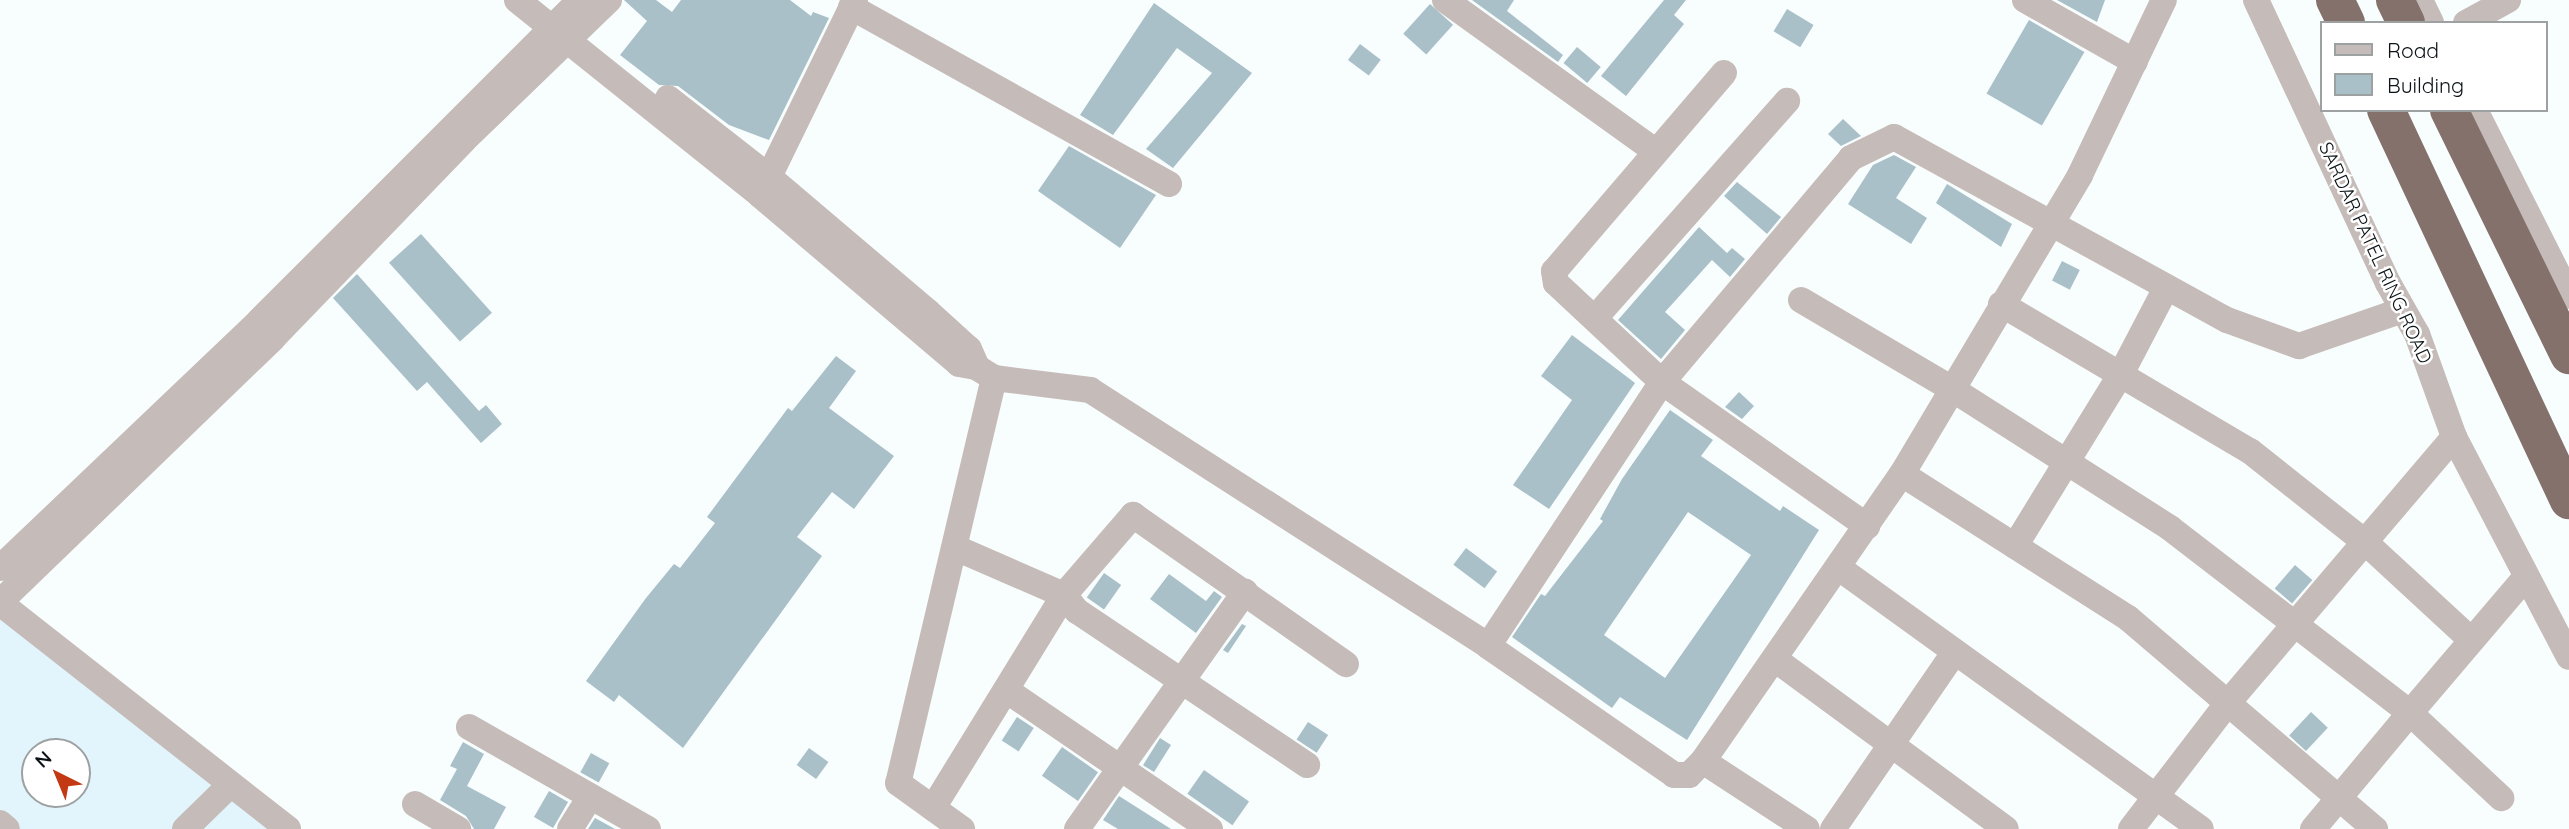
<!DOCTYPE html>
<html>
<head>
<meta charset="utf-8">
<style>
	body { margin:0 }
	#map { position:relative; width:2569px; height:829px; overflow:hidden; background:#f8fdfe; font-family:Quicksand,sans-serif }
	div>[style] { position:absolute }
	.built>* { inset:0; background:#e2f5fc }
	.building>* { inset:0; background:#a9c0c8; transform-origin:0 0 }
	.minor>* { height:26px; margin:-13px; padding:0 13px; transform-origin:13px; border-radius:13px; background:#c5bbb8 }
	.highway>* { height:38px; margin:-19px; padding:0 19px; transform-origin:19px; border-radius:19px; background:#85716c }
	span { translate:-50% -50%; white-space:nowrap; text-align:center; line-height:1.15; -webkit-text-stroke:5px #fff; paint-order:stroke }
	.street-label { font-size:19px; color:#0b1316 }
	.legend { position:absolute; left:2320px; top:21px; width:228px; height:91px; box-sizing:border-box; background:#fff; border:2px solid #9da1a2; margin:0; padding:9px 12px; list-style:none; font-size:21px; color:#0b1316 }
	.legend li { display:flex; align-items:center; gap:14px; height:35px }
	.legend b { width:35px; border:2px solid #9da1a2 }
	.north { position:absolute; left:21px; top:738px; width:70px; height:70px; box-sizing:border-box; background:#fff; border:2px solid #9da1a2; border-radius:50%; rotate:317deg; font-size:19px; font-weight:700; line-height:28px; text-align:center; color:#0b1316 }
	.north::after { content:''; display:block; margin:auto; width:24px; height:32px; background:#c23913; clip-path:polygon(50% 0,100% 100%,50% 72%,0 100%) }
</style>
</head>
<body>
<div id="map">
	<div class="built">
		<div style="clip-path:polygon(evenodd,0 585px,291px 829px,0 829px,0 585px,35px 752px,77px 752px,77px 794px,35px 794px,35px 752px)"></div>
	</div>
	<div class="building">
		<div style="clip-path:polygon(624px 0,656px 0,672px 12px,681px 0,790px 0,811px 16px,813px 12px,829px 18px,769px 140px,729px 125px,678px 86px,659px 85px,620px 55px,647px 21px)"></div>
		<div style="clip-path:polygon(1472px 0,1514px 0,1507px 11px,1563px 55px,1558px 62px)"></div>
		<div style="clip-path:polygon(1664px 0,1686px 0,1674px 15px,1684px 24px,1626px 96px,1601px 76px)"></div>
		<div style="clip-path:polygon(2057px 0,2105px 0,2097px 22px)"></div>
		<div style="clip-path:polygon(1154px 3px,1252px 73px,1173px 168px,1146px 149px,1212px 73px,1177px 48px,1113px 135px,1080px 115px)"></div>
		<div style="left:1430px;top:4px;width:31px;height:40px;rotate:42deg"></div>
		<div style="left:1787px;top:9px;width:31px;height:26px;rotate:31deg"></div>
		<div style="left:2029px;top:20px;width:64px;height:85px;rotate:30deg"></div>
		<div style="left:1360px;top:44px;width:26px;height:20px;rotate:37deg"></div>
		<div style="left:1577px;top:47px;width:31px;height:21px;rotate:40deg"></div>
		<div style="clip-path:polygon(1843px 119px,1861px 136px,1841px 146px,1828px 134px)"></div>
		<div style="clip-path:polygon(1069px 146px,1156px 195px,1120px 248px,1038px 191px)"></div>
		<div style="clip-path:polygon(1894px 155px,1916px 167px,1896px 198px,1927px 218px,1911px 244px,1848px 204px,1873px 165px)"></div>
		<div style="clip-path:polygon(1737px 182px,1781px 217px,1767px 234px,1724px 196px)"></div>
		<div style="clip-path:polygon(1947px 184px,2012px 224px,2001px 247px,1936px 203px)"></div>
		<div style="clip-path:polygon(1699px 227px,1727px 253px,1732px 248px,1745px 259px,1730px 277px,1712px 260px,1665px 312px,1685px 330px,1661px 359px,1618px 320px)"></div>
		<div style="left:421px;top:234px;width:106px;height:43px;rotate:48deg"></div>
		<div style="left:2062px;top:261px;width:20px;height:22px;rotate:27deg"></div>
		<div style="clip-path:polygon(357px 274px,479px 411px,486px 405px,502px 424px,481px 443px,427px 382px,417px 391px,333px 298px)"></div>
		<div style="clip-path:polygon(1572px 335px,1635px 383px,1549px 509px,1513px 485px,1572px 400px,1541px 376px)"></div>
		<div style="clip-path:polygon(836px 356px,856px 371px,829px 408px,894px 456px,854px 509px,832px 492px,797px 537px,822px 556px,683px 748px,619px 695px,614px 702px,586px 681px,646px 598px,674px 564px,680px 568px,715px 523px,707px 517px,788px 408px,792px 411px)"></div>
		<div style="clip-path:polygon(1739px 392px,1754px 406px,1742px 419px,1725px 407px)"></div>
		<div style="clip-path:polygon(evenodd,1670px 410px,1713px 440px,1701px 456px,1780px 511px,1783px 506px,1819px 530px,1687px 740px,1620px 697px,1612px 708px,1512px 637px,1541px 594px,1545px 596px,1603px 521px,1600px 519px,1622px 479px,1670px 410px,1688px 512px,1751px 555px,1665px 678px,1604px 635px,1688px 512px)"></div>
		<div style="left:1466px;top:548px;width:39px;height:21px;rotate:37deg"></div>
		<div style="left:2295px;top:565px;width:23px;height:31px;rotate:41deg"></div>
		<div style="left:1104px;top:573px;width:21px;height:30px;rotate:35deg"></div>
		<div style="clip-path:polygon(1169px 574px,1206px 601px,1214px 591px,1222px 597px,1196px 633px,1150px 599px)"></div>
		<div style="clip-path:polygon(1242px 624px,1246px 626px,1228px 653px,1223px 650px)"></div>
		<div style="left:2311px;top:712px;width:23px;height:32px;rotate:43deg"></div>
		<div style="left:1017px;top:717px;width:20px;height:28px;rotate:33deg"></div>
		<div style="left:1308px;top:722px;width:24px;height:21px;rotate:33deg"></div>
		<div style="left:1160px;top:738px;width:13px;height:32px;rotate:32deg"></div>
		<div style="clip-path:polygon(463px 742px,484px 754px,467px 786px,506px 807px,494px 829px,474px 829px,466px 816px,440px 800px,457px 769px,450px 766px)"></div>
		<div style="left:1062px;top:747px;width:44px;height:35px;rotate:35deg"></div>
		<div style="left:809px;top:748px;width:24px;height:21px;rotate:36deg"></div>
		<div style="left:591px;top:753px;width:21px;height:22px;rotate:29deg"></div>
		<div style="left:1204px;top:770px;width:55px;height:29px;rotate:35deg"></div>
		<div style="left:549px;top:791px;width:22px;height:30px;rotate:30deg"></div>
		<div style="clip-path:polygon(1119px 796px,1171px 829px,1118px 829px,1103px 820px)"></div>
		<div style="clip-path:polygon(595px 818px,615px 829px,588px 829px)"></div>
	</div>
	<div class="minor">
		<div style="left:517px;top:0;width:312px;rotate:38.7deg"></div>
		<div style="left:760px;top:195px;width:261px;rotate:40.3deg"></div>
		<div style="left:959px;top:364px;width:17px;rotate:10deg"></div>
		<div style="left:976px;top:367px;width:21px;rotate:31deg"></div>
		<div style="left:994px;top:378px;width:416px;rotate:103.3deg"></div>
		<div style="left:898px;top:783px;width:79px;rotate:35.7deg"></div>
		<div style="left:1445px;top:0;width:257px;rotate:35.7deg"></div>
		<div style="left:2025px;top:0;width:126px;rotate:29.4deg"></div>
		<div style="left:2256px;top:0;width:312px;rotate:65deg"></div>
		<div style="left:2388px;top:283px;width:59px;rotate:60.4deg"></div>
		<div style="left:2417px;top:334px;width:109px;rotate:70.2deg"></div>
		<div style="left:2454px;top:437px;width:248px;rotate:62.4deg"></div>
		<div style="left:2420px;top:0;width:25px;rotate:64deg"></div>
		<div style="left:851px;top:7px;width:364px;rotate:29.1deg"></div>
		<div style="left:2466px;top:23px;width:48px;rotate:-28.7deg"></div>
		<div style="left:1724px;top:73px;width:261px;rotate:130.6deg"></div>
		<div style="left:1554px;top:271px;width:12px;rotate:81deg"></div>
		<div style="left:1556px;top:283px;width:145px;rotate:43deg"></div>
		<div style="left:1662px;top:382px;width:251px;rotate:35.1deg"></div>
		<div style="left:668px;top:98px;width:128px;rotate:38deg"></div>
		<div style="left:769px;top:177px;width:209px;rotate:40.3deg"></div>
		<div style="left:928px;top:312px;width:55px;rotate:42.1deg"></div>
		<div style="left:969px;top:349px;width:17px;rotate:66deg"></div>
		<div style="left:2475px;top:110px;width:208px;rotate:63.2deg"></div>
		<div style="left:762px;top:191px;width:212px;rotate:-64deg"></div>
		<div style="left:1801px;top:300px;width:175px;rotate:30.5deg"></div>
		<div style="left:1952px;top:389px;width:259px;rotate:32.5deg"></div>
		<div style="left:2170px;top:528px;width:303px;rotate:37.6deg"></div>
		<div style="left:2410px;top:713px;width:177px;rotate:-49.6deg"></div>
		<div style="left:2001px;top:304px;width:289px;rotate:30.6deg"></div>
		<div style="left:2250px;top:451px;width:147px;rotate:38.4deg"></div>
		<div style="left:2365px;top:542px;width:143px;rotate:42.7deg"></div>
		<div style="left:1595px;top:318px;width:290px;rotate:-48.5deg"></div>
		<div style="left:994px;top:378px;width:97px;rotate:7.1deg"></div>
		<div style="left:1090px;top:390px;width:473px;rotate:32.7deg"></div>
		<div style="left:1488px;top:646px;width:226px;rotate:34.7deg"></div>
		<div style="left:1674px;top:775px;width:15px"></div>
		<div style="left:1689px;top:775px;width:20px;rotate:-45deg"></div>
		<div style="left:1703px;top:761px;width:124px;rotate:33.2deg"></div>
		<div style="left:1902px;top:474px;width:268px;rotate:32.5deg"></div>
		<div style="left:2128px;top:618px;width:325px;rotate:40.5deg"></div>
		<div style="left:2015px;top:546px;width:202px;rotate:-58.4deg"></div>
		<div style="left:2121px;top:374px;width:97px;rotate:-62.4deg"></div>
		<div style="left:956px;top:548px;width:118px;rotate:23.5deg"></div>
		<div style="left:1064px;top:595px;width:21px;rotate:51deg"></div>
		<div style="left:1077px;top:611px;width:277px;rotate:33.8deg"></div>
		<div style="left:0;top:568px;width:359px;rotate:-43.6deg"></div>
		<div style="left:260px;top:320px;width:453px;rotate:-45deg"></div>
		<div style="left:1839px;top:568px;width:446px;rotate:35.8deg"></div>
		<div style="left:0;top:602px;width:380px;rotate:-44deg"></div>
		<div style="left:273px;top:338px;width:274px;rotate:-46deg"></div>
		<div style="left:463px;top:141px;width:203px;rotate:-44deg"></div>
		<div style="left:0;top:603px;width:366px;rotate:38.1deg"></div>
		<div style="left:1488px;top:646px;width:316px;rotate:-56.6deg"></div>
		<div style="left:1662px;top:382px;width:293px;rotate:-49.8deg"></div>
		<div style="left:1851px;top:158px;width:48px;rotate:-26deg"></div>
		<div style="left:1894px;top:137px;width:380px;rotate:28.8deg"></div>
		<div style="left:2227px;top:320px;width:77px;rotate:19.9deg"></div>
		<div style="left:2299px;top:346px;width:110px;rotate:-19.1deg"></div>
		<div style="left:1776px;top:660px;width:285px;rotate:36.3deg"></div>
		<div style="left:1006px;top:690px;width:247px;rotate:34.3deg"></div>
		<div style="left:469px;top:727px;width:206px;rotate:29.7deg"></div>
		<div style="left:1703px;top:761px;width:349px;rotate:-55.3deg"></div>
		<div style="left:1902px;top:474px;width:348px;rotate:-59.2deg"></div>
		<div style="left:2080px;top:175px;width:194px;rotate:-64.4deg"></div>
		<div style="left:415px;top:804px;width:50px;rotate:30.2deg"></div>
		<div style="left:933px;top:808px;width:250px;rotate:-58.4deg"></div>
		<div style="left:1064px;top:595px;width:106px;rotate:-49.2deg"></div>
		<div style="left:1133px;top:515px;width:260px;rotate:35deg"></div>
		<div style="left:0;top:823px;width:9px;rotate:41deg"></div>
		<div style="left:185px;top:829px;width:63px;rotate:-44.4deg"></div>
		<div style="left:570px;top:829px;width:36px;rotate:-58deg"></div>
		<div style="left:1077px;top:829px;width:291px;rotate:-54.7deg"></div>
		<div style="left:1833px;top:829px;width:214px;rotate:-55.5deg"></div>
		<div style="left:2131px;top:829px;width:156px;rotate:-52.5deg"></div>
		<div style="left:2226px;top:705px;width:352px;rotate:-49.6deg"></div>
		<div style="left:2313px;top:829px;width:151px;rotate:-50.1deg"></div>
		<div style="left:2410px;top:713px;width:125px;rotate:43deg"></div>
	</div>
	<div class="highway">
		<div style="left:2335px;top:0;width:25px;rotate:64deg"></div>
		<div style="left:2395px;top:0;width:25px;rotate:64deg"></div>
		<div style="left:2386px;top:110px;width:431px;rotate:64.9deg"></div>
		<div style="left:2449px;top:110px;width:273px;rotate:63.9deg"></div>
	</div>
	<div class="street-label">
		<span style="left:2375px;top:253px;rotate:65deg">SARDAR PATEL RING ROAD</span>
	</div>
	<ul class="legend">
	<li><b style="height:9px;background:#c5bbb8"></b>Road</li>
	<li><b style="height:19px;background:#a9c0c8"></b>Building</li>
	</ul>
	<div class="north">N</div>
</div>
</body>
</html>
